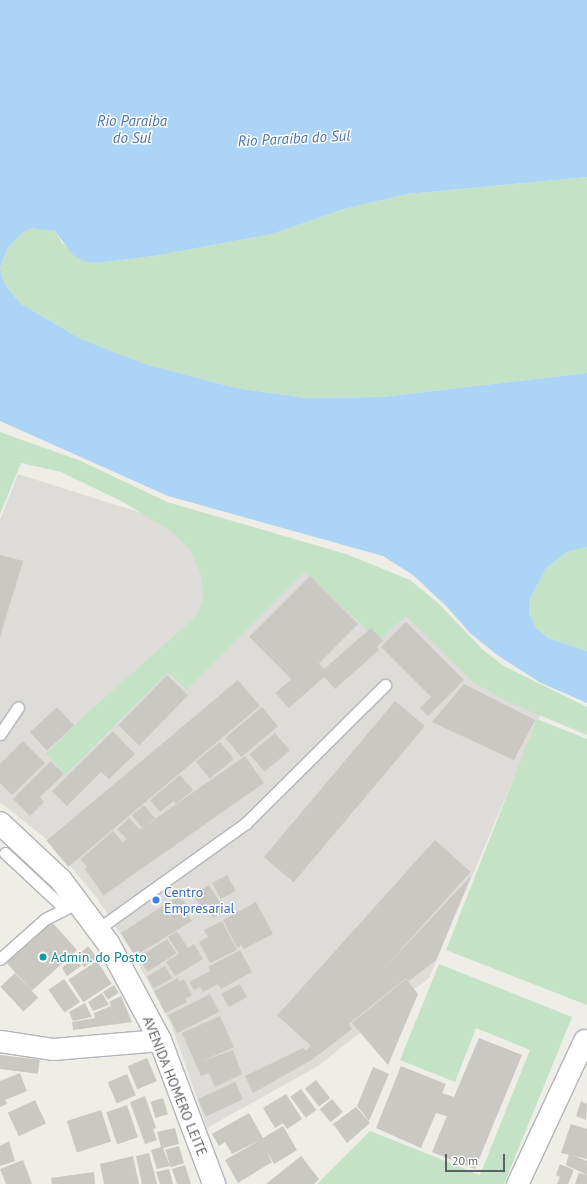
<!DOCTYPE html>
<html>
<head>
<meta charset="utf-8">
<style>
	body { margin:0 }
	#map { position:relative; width:587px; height:1184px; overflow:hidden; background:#eeede6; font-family:"PT Sans",sans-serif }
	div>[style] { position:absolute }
	.industrial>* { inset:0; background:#dddcd8 }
	.green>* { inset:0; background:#c4e3c6 }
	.water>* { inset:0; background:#acd4f7 }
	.building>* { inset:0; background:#cac8c2; transform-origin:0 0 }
	.roads { filter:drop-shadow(1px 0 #b3b5b9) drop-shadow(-1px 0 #b3b5b9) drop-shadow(0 1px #b3b5b9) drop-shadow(0 -1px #b3b5b9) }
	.service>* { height:11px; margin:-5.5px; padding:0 5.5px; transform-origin:5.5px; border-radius:5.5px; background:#fff }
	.minor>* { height:21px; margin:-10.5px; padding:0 10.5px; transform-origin:10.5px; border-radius:10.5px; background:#fff }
	.tertiary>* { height:22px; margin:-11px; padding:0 11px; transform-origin:11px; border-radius:11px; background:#fff }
	.dots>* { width:11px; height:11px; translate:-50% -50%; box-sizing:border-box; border:2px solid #fff; border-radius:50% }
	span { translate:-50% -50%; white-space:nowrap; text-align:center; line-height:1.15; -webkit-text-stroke:3px #fff; paint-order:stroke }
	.shop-label { font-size:14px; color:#366cbe }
	.left { translate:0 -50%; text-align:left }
	.culture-label { font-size:14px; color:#0d838f }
	.street-label { font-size:14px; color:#5d6065 }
	.water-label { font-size:15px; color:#4b74a8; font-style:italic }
	.scale { position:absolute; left:445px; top:1154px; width:60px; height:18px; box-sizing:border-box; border:2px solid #5d6065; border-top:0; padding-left:5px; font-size:12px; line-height:14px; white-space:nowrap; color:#5d6065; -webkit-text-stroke:3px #fff; paint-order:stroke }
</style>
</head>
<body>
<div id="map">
	<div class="industrial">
		<div style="clip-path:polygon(18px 474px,325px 571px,417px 619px,542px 711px,429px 978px,318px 1066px,207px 1128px,172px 1026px,134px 955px,97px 898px,49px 841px,0 802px,0 520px)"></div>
	</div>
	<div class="green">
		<div style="clip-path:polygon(587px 177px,587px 373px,382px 397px,305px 398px,236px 388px,145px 364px,81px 339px,21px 304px,5px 285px,0 268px,7px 249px,23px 232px,33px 228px,45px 228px,55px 231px,62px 243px,96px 263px,154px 256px,272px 234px,344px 209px,407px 194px)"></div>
		<div style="clip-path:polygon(0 432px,81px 461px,167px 502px,346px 554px,410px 580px,438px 603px,483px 650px,504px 666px,587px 707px,587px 735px,508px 702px,481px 687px,471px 680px,406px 616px,379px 641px,305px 572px,187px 690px,168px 672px,66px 774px,46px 754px,85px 715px,191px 621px,199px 611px,203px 599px,201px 575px,190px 549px,172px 532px,123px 502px,61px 472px,21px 463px,0 514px)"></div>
		<div style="clip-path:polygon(587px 547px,587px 651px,548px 638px,536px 628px,529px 613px,530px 599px,546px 568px,567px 552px)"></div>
		<div style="clip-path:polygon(537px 719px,587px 739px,587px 1005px,446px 950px)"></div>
		<div style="clip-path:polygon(439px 964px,572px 1017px,504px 1184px,317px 1184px,370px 1131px,480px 1175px,530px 1050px,476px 1028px,455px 1082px,400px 1060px)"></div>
	</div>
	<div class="water">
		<div style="clip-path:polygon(0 0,587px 0,587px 177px,407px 194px,344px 209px,272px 234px,154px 256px,96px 263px,83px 261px,73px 255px,55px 231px,33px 228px,23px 232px,7px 249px,0 268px,5px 285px,21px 304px,81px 339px,145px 364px,236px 388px,305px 398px,382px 397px,587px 373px,587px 547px,567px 552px,546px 568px,530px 599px,529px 613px,536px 628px,548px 638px,587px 651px,587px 703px,541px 683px,497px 655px,470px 633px,447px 607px,413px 575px,383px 556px,168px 496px,0 421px)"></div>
	</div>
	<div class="building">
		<div style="clip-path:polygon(0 555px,23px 561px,0 637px)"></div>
		<div style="left:310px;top:576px;width:68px;height:86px;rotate:45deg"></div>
		<div style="clip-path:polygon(406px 622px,464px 680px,428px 716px,420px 708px,431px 697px,381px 647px)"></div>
		<div style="clip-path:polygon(371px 628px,383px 641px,377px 647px,379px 650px,335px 689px,324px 677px,289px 708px,275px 693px,293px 678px,297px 682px,319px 663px,324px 669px)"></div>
		<div style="left:167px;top:675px;width:29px;height:70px;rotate:44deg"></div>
		<div style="left:238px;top:680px;width:34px;height:250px;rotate:50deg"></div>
		<div style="clip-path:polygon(464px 684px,535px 720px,514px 760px,432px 722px)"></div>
		<div style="left:395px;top:701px;width:39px;height:204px;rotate:40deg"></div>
		<div style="left:57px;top:707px;width:25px;height:37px;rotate:47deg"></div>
		<div style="left:262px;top:707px;width:25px;height:48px;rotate:50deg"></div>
		<div style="clip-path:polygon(113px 731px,135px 754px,109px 779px,101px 772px,67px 806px,52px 791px)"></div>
		<div style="left:275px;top:733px;width:23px;height:33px;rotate:50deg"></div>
		<div style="clip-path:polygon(23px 741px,45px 763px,12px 795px,0 783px,0 764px)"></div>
		<div style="left:220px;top:742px;width:22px;height:31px;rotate:51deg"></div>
		<div style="left:245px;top:756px;width:33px;height:196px;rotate:55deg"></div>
		<div style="clip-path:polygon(51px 761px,64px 774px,40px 797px,44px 802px,30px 816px,13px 799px)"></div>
		<div style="clip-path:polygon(180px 775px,193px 790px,176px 804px,174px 801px,160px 812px,150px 800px)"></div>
		<div style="left:144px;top:805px;width:17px;height:16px;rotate:50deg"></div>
		<div style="left:129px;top:818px;width:16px;height:16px;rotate:47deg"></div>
		<div style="left:113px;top:831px;width:18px;height:43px;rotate:49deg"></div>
		<div style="left:435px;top:840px;width:48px;height:236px;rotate:42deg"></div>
		<div style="left:227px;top:875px;width:18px;height:17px;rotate:61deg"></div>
		<div style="clip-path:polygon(471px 876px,436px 960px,409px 981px,406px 978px,349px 1024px,352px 1029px,313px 1059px,253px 1093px,245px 1076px,303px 1048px,306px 1051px)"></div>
		<div style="clip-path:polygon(209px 885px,225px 910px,213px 918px,208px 909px,204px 911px,193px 895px)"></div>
		<div style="clip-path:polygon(180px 895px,190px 911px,187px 913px,192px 921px,135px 956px,121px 933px)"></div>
		<div style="clip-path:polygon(256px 902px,273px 934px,244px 949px,241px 945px,237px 948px,223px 920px)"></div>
		<div style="left:51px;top:921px;width:39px;height:61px;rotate:48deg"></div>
		<div style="clip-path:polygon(222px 921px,237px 950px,210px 963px,199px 942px,208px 937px,204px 930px)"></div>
		<div style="clip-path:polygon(177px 931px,188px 948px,194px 944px,203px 959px,175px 976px,166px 962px,179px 954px,168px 937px)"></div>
		<div style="left:167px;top:939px;width:17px;height:34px;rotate:57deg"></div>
		<div style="clip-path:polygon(88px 946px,97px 958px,84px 967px,76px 957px)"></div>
		<div style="clip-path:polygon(240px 950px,252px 972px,221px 989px,218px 984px,203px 992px,200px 987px,194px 990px,189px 982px,210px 971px,208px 967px)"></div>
		<div style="clip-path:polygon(74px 957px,81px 966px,67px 976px,62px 968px)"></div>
		<div style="left:97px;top:961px;width:27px;height:34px;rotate:57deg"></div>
		<div style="left:165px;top:966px;width:14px;height:21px;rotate:60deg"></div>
		<div style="left:15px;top:973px;width:34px;height:20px;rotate:47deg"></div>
		<div style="clip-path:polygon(178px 978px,179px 982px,184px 979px,192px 995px,185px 999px,187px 1002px,165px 1013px,154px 991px)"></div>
		<div style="left:64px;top:979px;width:28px;height:19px;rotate:55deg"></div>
		<div style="clip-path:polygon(406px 979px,418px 994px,388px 1065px,352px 1023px)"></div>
		<div style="left:240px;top:984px;width:15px;height:21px;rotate:62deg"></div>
		<div style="left:114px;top:985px;width:9px;height:13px;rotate:58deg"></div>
		<div style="clip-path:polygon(102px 993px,109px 1005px,93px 1011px,88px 1002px)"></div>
		<div style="left:210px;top:994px;width:20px;height:47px;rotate:63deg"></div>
		<div style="clip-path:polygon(121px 996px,132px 1022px,73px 1030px,72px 1022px,95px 1018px,94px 1013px,111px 1006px,109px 1002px)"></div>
		<div style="clip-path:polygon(85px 1003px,92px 1017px,73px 1021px,69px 1012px)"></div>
		<div style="clip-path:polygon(220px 1016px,234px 1047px,200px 1062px,233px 1050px,242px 1074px,215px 1087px,209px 1073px,201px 1076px,182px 1033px)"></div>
		<div style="clip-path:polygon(479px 1038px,522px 1055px,475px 1169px,432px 1152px,447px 1116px,436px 1113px,421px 1148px,376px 1128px,401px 1066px,446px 1084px,442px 1093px,454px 1097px)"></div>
		<div style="left:0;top:1055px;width:40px;height:14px;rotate:7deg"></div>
		<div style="left:147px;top:1058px;width:25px;height:21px;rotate:67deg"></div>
		<div style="clip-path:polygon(373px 1067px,389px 1074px,369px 1121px,357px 1106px)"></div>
		<div style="clip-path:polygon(20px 1073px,27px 1091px,5px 1100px,7px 1104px,0 1107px,0 1081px)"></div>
		<div style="left:127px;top:1074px;width:23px;height:21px;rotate:67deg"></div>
		<div style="left:316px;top:1080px;width:23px;height:14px;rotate:52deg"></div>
		<div style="left:235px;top:1082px;width:19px;height:41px;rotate:65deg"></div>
		<div style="left:301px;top:1089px;width:26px;height:13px;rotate:54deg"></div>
		<div style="clip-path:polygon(286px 1094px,302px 1119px,287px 1129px,283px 1123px,275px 1128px,263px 1108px)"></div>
		<div style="clip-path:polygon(145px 1096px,156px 1128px,153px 1129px,157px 1140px,145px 1144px,130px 1102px)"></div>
		<div style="left:163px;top:1098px;width:17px;height:13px;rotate:73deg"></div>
		<div style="left:332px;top:1099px;width:17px;height:16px;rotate:50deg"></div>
		<div style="left:35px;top:1100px;width:26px;height:30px;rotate:65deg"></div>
		<div style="clip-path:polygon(581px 1101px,587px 1104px,586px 1120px,576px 1116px)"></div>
		<div style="left:127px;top:1105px;width:34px;height:22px;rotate:71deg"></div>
		<div style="clip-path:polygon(356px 1107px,370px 1123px,347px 1143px,333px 1124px)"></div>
		<div style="left:101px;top:1110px;width:33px;height:36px;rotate:72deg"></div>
		<div style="clip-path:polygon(249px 1113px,263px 1138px,283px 1126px,297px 1150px,274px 1164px,266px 1150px,272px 1162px,238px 1183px,225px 1160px,260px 1140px,232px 1154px,225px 1142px,219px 1146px,212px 1134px)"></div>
		<div style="clip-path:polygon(571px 1124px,587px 1129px,587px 1159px,561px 1153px)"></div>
		<div style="clip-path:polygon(175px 1128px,179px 1144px,163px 1148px,170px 1166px,157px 1169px,151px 1150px,161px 1147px,157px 1132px)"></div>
		<div style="clip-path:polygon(9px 1141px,15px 1161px,0 1166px,0 1146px)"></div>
		<div style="left:179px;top:1146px;width:18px;height:14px;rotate:74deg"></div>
		<div style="clip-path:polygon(149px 1153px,157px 1184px,142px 1184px,136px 1156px)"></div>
		<div style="clip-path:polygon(569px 1154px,587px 1161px,587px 1175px,566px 1165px)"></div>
		<div style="clip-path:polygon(133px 1156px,139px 1184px,104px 1184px,100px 1164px)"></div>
		<div style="clip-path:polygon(301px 1156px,319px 1179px,314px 1184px,266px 1184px)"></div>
		<div style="clip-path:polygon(23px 1160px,32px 1184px,6px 1184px,0 1169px)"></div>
		<div style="clip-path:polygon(560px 1164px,574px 1170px,568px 1184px,557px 1184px,560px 1177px,556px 1175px)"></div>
		<div style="clip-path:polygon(185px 1165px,191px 1184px,177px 1184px,172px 1169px)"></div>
		<div style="clip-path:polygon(169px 1169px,173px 1184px,160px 1184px,156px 1172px)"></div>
		<div style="clip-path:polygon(94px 1172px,95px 1184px,52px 1184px,51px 1178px)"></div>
		<div style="clip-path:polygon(579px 1173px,587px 1175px,587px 1184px,575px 1184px)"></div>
	</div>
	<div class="roads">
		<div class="service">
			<div style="left:0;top:734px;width:32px;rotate:-56deg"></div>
			<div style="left:5px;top:853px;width:81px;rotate:43deg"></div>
			<div style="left:98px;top:929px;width:182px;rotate:-35.6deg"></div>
			<div style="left:246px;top:823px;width:196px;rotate:-44.8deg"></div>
			<div style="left:0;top:959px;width:60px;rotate:-41.6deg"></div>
			<div style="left:45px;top:919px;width:38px;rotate:-27deg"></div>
		</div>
		<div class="minor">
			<div style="left:0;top:1041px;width:54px;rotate:8.6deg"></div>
			<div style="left:53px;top:1049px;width:107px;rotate:-4.8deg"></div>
			<div style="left:517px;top:1184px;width:159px;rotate:-65deg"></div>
		</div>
		<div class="tertiary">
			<div style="left:0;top:823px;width:83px;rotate:43.1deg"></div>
			<div style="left:61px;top:880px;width:79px;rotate:53.3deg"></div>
			<div style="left:108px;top:943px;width:110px;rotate:61.8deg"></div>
			<div style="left:160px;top:1040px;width:154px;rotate:69.4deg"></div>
		</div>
	</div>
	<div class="dots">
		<div style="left:156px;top:900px;background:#3f7fe0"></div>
		<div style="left:43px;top:957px;background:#0f9aa8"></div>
	</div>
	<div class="shop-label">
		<span class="left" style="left:164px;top:900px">Centro<br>Empresarial</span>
	</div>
	<div class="culture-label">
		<span class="left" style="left:51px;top:957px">Admin. do Posto</span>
	</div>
	<div class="street-label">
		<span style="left:175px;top:1086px;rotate:68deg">AVENIDA HOMERO LEITE</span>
	</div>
	<div class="water-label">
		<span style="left:132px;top:129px">Rio Paraiba<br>do Sul</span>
		<span style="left:294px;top:138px;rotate:-3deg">Rio Paraíba do Sul</span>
	</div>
	<div class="scale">20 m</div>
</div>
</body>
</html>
